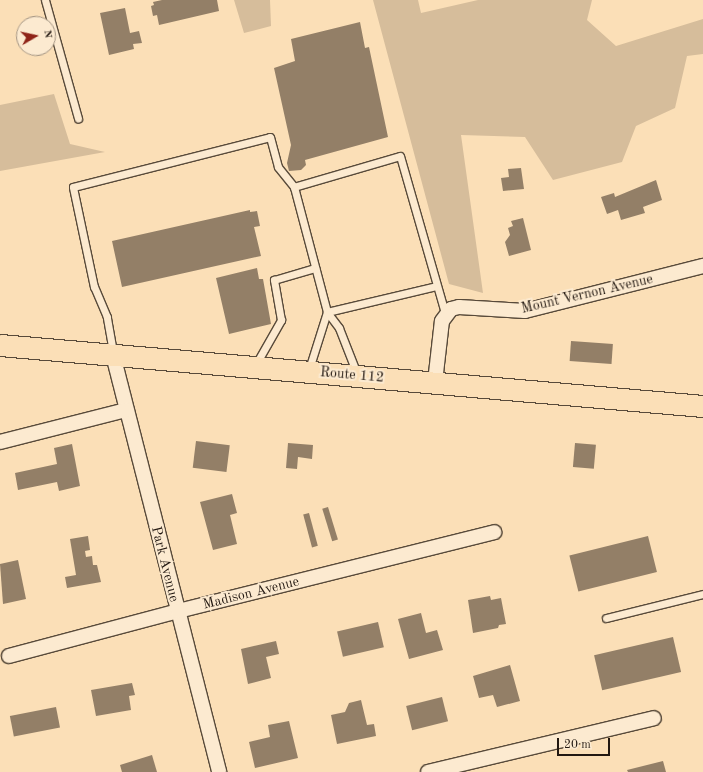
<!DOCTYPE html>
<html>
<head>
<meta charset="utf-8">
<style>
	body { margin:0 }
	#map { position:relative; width:703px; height:772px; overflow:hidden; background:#fbdfb7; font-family:"Old Standard TT",serif }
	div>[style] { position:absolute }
	.green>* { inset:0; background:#d6bd9b }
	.building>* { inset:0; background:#937f67; transform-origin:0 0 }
	.roads { filter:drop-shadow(1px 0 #584a3a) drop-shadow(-1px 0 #584a3a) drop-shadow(0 1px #584a3a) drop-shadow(0 -1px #584a3a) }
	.lane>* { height:7px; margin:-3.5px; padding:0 3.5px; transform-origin:3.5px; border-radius:3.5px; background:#fcead0 }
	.street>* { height:14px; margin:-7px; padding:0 7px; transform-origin:7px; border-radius:7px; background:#fcead0 }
	.primary>* { height:21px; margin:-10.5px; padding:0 10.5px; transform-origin:10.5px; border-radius:10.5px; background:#fbdfb7 }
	span { translate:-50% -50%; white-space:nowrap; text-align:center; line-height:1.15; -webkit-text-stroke:4px #fcead0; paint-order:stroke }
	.street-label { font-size:14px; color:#221811 }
	.north { position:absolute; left:16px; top:16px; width:40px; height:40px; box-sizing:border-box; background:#fcead0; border:1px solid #a59684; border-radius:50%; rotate:81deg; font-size:11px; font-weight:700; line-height:16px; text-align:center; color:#221811 }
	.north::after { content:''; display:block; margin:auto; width:14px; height:18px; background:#8f2418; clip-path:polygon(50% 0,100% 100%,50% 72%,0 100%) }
	.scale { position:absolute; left:557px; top:738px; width:53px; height:18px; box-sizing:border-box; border:2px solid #221811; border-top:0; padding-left:5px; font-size:12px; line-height:14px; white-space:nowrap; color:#221811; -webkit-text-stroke:3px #fcead0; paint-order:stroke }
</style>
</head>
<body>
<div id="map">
	<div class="green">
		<div style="clip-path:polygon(234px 0,270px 0,271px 26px,244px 33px)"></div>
		<div style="clip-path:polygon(373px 0,418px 0,421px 13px,478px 0,592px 0,587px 20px,616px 46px,703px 19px,703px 54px,687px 56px,675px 108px,636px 126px,622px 162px,553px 180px,525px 137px,461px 135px,483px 293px,449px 284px)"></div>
		<div style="clip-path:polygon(54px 94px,70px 144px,105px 152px,0 171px,0 105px)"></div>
	</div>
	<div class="building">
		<div style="clip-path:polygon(162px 0,217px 0,219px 11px,159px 25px,157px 15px,153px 16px,151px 6px,154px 5px,153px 2px)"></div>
		<div style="clip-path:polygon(125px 8px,130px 33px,139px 31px,142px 43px,133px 44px,134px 49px,109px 55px,100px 13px)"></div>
		<div style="clip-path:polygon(360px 22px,365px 48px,369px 47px,388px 137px,305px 160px,306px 165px,301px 170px,289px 171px,287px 163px,291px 145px,274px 68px,295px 61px,291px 39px)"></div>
		<div style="clip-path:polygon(521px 168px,524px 189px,503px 191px,501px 178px,509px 177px,508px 169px)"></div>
		<div style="clip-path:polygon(656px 180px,662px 200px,643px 207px,645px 213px,621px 220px,618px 210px,607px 214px,601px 197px,614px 193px,615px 197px)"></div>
		<div style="clip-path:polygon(250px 210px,250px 212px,257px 211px,260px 226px,254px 227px,261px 256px,122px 287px,112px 241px)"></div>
		<div style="clip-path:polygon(523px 218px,531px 250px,509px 256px,505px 242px,510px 235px,508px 228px,513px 226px,511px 221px)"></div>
		<div style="clip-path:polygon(257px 268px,259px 279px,263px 279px,271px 324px,229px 334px,216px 278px)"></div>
		<div style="left:571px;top:341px;width:42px;height:20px;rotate:4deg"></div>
		<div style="left:196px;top:441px;width:34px;height:27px;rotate:7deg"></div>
		<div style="clip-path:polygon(288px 443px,313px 445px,312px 459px,298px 457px,297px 469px,286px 468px)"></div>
		<div style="left:575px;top:443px;width:21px;height:24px;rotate:5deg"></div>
		<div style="clip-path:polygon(72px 444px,80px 486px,59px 491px,57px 482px,18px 490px,15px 473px,57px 464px,54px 448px)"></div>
		<div style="clip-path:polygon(232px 494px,237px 513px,230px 515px,237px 544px,213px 550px,200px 502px)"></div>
		<div style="left:328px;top:507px;width:34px;height:6px;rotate:73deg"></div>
		<div style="left:309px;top:513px;width:34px;height:6px;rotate:75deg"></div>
		<div style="clip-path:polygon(88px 536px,90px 550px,85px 551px,86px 557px,92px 556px,93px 565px,97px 565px,101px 582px,67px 588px,65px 577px,76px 575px,70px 539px)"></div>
		<div style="left:648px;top:536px;width:37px;height:81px;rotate:76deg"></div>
		<div style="clip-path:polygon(18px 560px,26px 599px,3px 604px,0 564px)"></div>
		<div style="clip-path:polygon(490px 596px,491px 600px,501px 598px,506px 624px,499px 625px,498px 628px,473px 633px,468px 600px)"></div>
		<div style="clip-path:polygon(421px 613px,426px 633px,437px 630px,443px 650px,409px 659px,398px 619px)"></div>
		<div style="left:378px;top:622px;width:26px;height:42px;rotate:77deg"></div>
		<div style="left:673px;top:637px;width:36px;height:81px;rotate:77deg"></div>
		<div style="clip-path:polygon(276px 641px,279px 654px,266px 657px,271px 678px,248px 684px,241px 649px)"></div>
		<div style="clip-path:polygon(510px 665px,520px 701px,497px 707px,493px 695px,479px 698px,473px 676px)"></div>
		<div style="clip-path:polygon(132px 683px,135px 695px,129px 696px,131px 710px,96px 716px,91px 690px)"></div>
		<div style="left:442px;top:697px;width:25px;height:37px;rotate:76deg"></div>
		<div style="clip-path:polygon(361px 700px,367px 725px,374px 724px,376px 736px,337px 744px,331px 715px,345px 712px,349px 703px)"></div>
		<div style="left:56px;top:707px;width:21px;height:47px;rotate:79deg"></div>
		<div style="clip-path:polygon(289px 721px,298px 758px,255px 768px,249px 742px,270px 737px,268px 725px)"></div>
		<div style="clip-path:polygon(152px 755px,157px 772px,122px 772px,120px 765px)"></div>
		<div style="clip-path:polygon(663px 761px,666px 772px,628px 772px,627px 770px)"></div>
	</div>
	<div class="roads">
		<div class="lane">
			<div style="left:45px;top:0;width:123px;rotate:74.4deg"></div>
			<div style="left:294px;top:187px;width:110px;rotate:-16.3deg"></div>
			<div style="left:400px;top:156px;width:163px;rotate:74deg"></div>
			<div style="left:327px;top:312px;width:112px;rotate:-13.4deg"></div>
			<div style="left:113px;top:352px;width:36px;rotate:-100deg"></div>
			<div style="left:107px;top:317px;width:33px;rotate:-113deg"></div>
			<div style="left:94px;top:287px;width:102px;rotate:-101.9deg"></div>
			<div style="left:73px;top:187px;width:203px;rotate:-14.2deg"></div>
			<div style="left:270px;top:137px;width:31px;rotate:75deg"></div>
			<div style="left:278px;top:167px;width:26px;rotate:51deg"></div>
			<div style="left:294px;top:187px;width:129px;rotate:75.2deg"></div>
			<div style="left:327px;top:312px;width:20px;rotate:53deg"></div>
			<div style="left:339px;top:328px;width:49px;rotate:68.6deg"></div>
			<div style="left:256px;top:364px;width:51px;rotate:-60.4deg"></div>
			<div style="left:281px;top:320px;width:41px;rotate:-99.9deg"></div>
			<div style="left:274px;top:280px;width:43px;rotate:-16.3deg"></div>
			<div style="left:309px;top:369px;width:60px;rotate:-72.5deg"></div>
			<div style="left:606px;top:618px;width:100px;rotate:-13.9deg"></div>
		</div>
		<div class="street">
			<div style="left:113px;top:355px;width:430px;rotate:75.7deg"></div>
			<div style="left:435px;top:382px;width:61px;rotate:-83.5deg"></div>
			<div style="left:442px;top:321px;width:15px;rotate:-53deg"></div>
			<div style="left:451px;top:309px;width:8px;rotate:-14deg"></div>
			<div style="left:459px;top:307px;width:66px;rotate:3.5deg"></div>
			<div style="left:525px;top:311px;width:184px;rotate:-14.2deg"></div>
			<div style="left:0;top:442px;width:130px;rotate:-14.3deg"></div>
			<div style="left:9px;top:656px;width:175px;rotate:-14.9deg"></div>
			<div style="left:178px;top:611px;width:326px;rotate:-14deg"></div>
			<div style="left:428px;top:772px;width:232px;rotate:-13.4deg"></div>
		</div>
		<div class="primary">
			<div style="left:0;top:345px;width:706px;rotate:4.96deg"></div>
		</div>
	</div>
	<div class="street-label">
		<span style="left:587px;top:294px;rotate:-13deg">Mount Vernon Avenue</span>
		<span style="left:352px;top:375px;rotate:5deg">Route 112</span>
		<span style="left:165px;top:564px;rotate:76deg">Park Avenue</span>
		<span style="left:251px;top:593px;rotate:-14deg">Madison Avenue</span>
	</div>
	<div class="north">N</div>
	<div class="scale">20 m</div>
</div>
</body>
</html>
